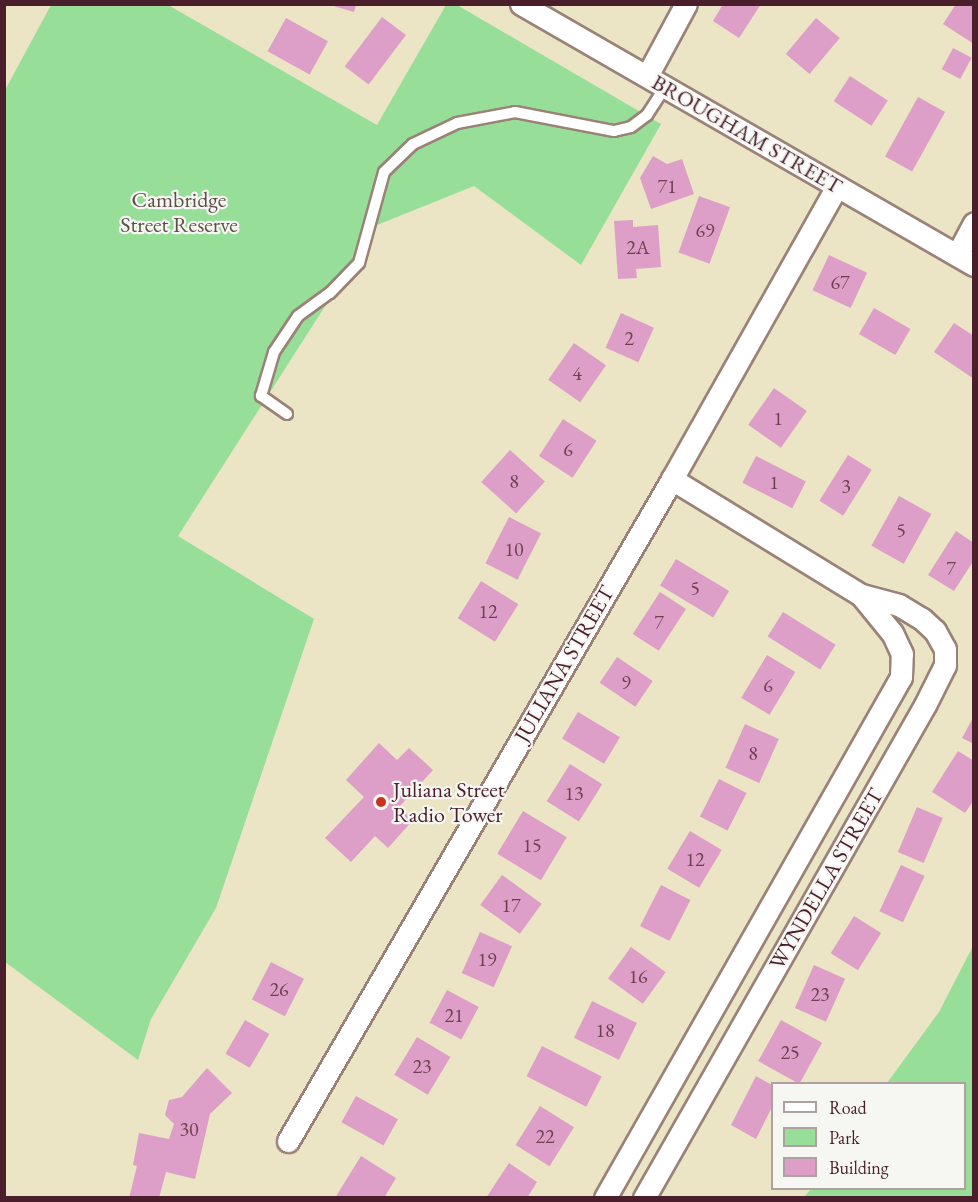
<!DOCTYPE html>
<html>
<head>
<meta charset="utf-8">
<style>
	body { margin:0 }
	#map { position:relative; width:978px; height:1202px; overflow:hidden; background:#ebe4c5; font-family:"EB Garamond",serif }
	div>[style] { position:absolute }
	.green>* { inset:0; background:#97de98 }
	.building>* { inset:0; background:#dd9fc7; transform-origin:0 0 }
	.roads { filter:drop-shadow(2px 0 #9a8278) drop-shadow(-2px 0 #9a8278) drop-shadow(0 2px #9a8278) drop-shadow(0 -2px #9a8278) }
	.lane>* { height:10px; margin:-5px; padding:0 5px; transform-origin:5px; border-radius:5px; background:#fff }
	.street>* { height:21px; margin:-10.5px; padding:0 10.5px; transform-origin:10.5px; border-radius:10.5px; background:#fff }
	.dots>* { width:16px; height:16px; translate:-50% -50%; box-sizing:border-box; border:3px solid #f6f6f2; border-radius:50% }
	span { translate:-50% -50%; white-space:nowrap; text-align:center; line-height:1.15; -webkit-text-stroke:4.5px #f6f6f2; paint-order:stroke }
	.number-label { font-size:20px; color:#6f3f52 }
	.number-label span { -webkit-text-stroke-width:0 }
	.street-label { font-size:22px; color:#4a1f2b }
	.park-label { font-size:22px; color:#5d4f46 }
	.poi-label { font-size:22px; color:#4a1f2b }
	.left { translate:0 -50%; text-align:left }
	.frame { position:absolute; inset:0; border:6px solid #4a1f2b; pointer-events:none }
	.legend { position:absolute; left:771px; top:1082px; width:195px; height:108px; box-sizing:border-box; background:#f6f6f2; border:2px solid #b1a0a2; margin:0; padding:8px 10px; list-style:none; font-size:18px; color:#4a1f2b }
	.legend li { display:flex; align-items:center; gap:12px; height:30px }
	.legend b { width:30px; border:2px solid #b1a0a2 }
</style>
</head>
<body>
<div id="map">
	<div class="green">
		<div style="clip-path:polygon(51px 5px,168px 5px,377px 125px,446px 5px,457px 5px,661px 124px,581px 265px,474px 186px,377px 225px,178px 536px,314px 619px,216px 908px,151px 1019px,138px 1060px,5px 962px,4px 92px)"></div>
		<div style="clip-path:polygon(973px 946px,973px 1197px,804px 1197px,811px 1189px,964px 1188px,964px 1084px,887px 1083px,939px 1012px)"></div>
	</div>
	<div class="building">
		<div style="clip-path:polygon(723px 4px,761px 4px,739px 38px,713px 21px)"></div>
		<div style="clip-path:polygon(956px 4px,974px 4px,974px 44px,943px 24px)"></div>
		<div style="clip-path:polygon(330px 5px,356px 5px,354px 12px)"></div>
		<div style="left:382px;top:17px;width:30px;height:62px;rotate:37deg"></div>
		<div style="left:286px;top:18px;width:48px;height:38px;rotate:29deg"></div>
		<div style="left:816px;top:18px;width:31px;height:47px;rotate:40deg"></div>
		<div style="left:953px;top:48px;width:21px;height:24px;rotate:28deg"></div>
		<div style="left:850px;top:76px;width:45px;height:30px;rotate:33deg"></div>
		<div style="left:918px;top:97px;width:31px;height:68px;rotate:29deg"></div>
		<div style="clip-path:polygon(653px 156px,667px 164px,682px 159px,694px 194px,651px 209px,640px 178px)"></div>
		<div style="left:699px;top:196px;width:33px;height:60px;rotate:20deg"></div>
		<div style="clip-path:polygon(633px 220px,633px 227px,658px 225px,661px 267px,636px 269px,637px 278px,618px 279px,614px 221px)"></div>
		<div style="left:829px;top:255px;width:42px;height:39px;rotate:25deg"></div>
		<div style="left:874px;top:308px;width:42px;height:30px;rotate:30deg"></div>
		<div style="left:621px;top:313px;width:36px;height:38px;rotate:24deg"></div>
		<div style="clip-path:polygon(954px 323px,974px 336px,974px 379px,934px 352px)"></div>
		<div style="left:574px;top:343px;width:39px;height:45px;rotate:35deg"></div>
		<div style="left:774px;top:388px;width:40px;height:45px;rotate:35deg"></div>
		<div style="left:563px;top:419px;width:40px;height:44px;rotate:33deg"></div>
		<div style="left:510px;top:450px;width:47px;height:43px;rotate:42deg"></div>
		<div style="left:848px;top:455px;width:28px;height:54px;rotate:32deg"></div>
		<div style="left:756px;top:456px;width:56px;height:30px;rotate:27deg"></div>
		<div style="left:899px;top:496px;width:37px;height:57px;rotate:29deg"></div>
		<div style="left:509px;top:517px;width:36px;height:52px;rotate:27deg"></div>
		<div style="clip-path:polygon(956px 531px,974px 543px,974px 560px,954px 591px,928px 575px)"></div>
		<div style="left:676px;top:559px;width:62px;height:31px;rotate:31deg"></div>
		<div style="left:481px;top:581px;width:44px;height:44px;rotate:32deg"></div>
		<div style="left:660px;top:592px;width:31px;height:50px;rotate:33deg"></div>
		<div style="left:783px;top:612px;width:62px;height:29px;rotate:32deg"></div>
		<div style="left:767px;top:655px;width:33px;height:50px;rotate:31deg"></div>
		<div style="left:617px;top:657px;width:43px;height:31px;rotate:34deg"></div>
		<div style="left:578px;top:712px;width:49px;height:31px;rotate:31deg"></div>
		<div style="clip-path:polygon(974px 716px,974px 744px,962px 738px)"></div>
		<div style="left:745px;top:724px;width:37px;height:48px;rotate:24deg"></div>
		<div style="clip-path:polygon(379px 743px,397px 760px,409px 748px,433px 770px,399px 807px,413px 820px,388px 848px,375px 836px,351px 862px,325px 838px,364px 797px,346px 780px)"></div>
		<div style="clip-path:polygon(958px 751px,974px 761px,974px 800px,965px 813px,932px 792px)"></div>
		<div style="left:570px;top:764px;width:38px;height:44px;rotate:32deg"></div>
		<div style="left:719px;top:779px;width:31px;height:42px;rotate:27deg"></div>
		<div style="left:917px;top:807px;width:28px;height:49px;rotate:23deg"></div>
		<div style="left:523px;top:811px;width:51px;height:50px;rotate:31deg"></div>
		<div style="left:690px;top:831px;width:37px;height:44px;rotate:31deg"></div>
		<div style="left:901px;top:865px;width:26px;height:51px;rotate:25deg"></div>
		<div style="left:502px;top:875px;width:49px;height:37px;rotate:36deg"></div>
		<div style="left:661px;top:885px;width:33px;height:46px;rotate:27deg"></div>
		<div style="left:854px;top:916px;width:32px;height:44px;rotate:32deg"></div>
		<div style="left:480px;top:932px;width:35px;height:45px;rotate:24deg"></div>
		<div style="left:631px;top:947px;width:43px;height:39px;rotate:36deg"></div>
		<div style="left:271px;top:962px;width:37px;height:42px;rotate:27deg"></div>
		<div style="left:814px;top:965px;width:34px;height:47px;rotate:24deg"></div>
		<div style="left:447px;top:990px;width:36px;height:37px;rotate:28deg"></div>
		<div style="left:592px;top:1001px;width:50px;height:41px;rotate:26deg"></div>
		<div style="left:245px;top:1020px;width:28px;height:39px;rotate:30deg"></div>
		<div style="left:781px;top:1020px;width:47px;height:47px;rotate:29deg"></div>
		<div style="left:417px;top:1037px;width:39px;height:44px;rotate:31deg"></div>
		<div style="left:542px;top:1046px;width:67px;height:34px;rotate:27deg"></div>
		<div style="clip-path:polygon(207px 1068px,232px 1093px,210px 1114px,195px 1179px,166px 1172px,159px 1198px,129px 1198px,137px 1166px,133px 1165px,139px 1133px,169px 1139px,174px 1124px,165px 1115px,169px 1100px,182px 1097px)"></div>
		<div style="clip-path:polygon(756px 1076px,772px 1085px,772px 1107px,756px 1139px,731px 1125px)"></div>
		<div style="left:356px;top:1096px;width:48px;height:30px;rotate:29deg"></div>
		<div style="left:540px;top:1106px;width:40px;height:46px;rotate:32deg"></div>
		<div style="clip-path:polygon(361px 1156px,396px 1178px,384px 1198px,335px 1198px)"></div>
		<div style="clip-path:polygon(509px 1163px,537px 1182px,527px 1198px,486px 1198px)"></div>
	</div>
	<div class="roads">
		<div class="lane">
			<div style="left:287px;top:414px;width:32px;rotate:-145deg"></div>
			<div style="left:261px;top:396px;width:46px;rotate:-73.5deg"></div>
			<div style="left:274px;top:352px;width:43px;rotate:-56.3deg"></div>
			<div style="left:298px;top:316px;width:39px;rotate:-36deg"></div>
			<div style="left:330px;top:293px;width:42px;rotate:-46deg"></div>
			<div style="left:359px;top:263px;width:94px;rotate:-74.6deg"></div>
			<div style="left:384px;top:172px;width:40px;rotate:-44deg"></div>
			<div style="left:413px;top:144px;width:49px;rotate:-25.5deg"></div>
			<div style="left:457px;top:123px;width:59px;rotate:-10.7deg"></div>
			<div style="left:515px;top:112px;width:101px;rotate:10.9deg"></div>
			<div style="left:614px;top:131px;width:17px;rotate:-13deg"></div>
			<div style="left:631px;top:127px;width:20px;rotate:-37deg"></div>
			<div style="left:647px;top:115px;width:33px;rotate:-57deg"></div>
		</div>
		<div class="street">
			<div style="left:521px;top:4px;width:523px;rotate:29.95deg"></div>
			<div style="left:647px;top:76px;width:82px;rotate:-61.6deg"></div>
			<div style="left:957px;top:255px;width:36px;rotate:-62deg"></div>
			<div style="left:288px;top:1141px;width:765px;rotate:-59.88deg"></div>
			<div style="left:672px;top:479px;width:336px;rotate:-60.6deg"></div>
			<div style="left:605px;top:1198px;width:599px;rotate:-60.4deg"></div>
			<div style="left:901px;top:677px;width:23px;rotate:-88deg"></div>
			<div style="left:902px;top:654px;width:23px;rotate:-115deg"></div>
			<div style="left:892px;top:633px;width:49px;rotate:-129.2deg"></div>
			<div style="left:644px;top:1198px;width:567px;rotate:-60.32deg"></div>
			<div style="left:925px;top:705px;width:45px;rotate:-63.4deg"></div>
			<div style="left:945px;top:665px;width:16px;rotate:-90deg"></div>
			<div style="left:945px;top:649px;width:21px;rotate:-119deg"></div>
			<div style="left:935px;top:631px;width:18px;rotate:-137deg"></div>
			<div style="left:922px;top:619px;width:27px;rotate:-149deg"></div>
			<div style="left:899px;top:605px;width:39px;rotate:-165deg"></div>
			<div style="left:861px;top:595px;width:222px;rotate:-148.5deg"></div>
		</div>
	</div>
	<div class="dots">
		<div style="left:381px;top:802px;background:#c8321e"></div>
	</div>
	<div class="number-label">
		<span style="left:667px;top:186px">71</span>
		<span style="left:705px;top:230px">69</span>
		<span style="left:638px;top:247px">2A</span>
		<span style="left:840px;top:282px">67</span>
		<span style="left:629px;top:338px">2</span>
		<span style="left:577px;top:373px">4</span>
		<span style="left:778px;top:418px">1</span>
		<span style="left:568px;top:449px">6</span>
		<span style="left:514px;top:481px">8</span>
		<span style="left:774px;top:482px">1</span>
		<span style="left:846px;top:486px">3</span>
		<span style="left:901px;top:530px">5</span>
		<span style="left:514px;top:549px">10</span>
		<span style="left:951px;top:568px">7</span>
		<span style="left:695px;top:588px">5</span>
		<span style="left:488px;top:611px">12</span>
		<span style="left:659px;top:622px">7</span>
		<span style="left:626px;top:682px">9</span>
		<span style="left:768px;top:685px">6</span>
		<span style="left:753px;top:753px">8</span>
		<span style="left:574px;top:793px">13</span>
		<span style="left:532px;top:845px">15</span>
		<span style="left:695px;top:859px">12</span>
		<span style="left:511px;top:905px">17</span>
		<span style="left:487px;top:959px">19</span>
		<span style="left:638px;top:976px">16</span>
		<span style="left:279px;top:989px">26</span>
		<span style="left:820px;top:994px">23</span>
		<span style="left:454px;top:1015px">21</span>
		<span style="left:605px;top:1030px">18</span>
		<span style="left:790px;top:1052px">25</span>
		<span style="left:422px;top:1066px">23</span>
		<span style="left:189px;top:1129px">30</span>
		<span style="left:545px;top:1136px">22</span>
	</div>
	<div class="street-label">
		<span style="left:747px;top:134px;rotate:30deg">BROUGHAM STREET</span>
		<span style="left:564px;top:664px;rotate:-60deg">JULIANA STREET</span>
		<span style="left:826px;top:879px;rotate:-60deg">WYNDELLA STREET</span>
	</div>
	<div class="park-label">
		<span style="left:179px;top:212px">Cambridge<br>Street Reserve</span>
	</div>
	<div class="poi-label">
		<span class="left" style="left:393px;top:802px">Juliana Street<br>Radio Tower</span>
	</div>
	<div class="frame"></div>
	<ul class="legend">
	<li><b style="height:8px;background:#fff"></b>Road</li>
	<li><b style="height:16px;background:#97de98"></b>Park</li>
	<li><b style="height:16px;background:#dd9fc7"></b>Building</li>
	</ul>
</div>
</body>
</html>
